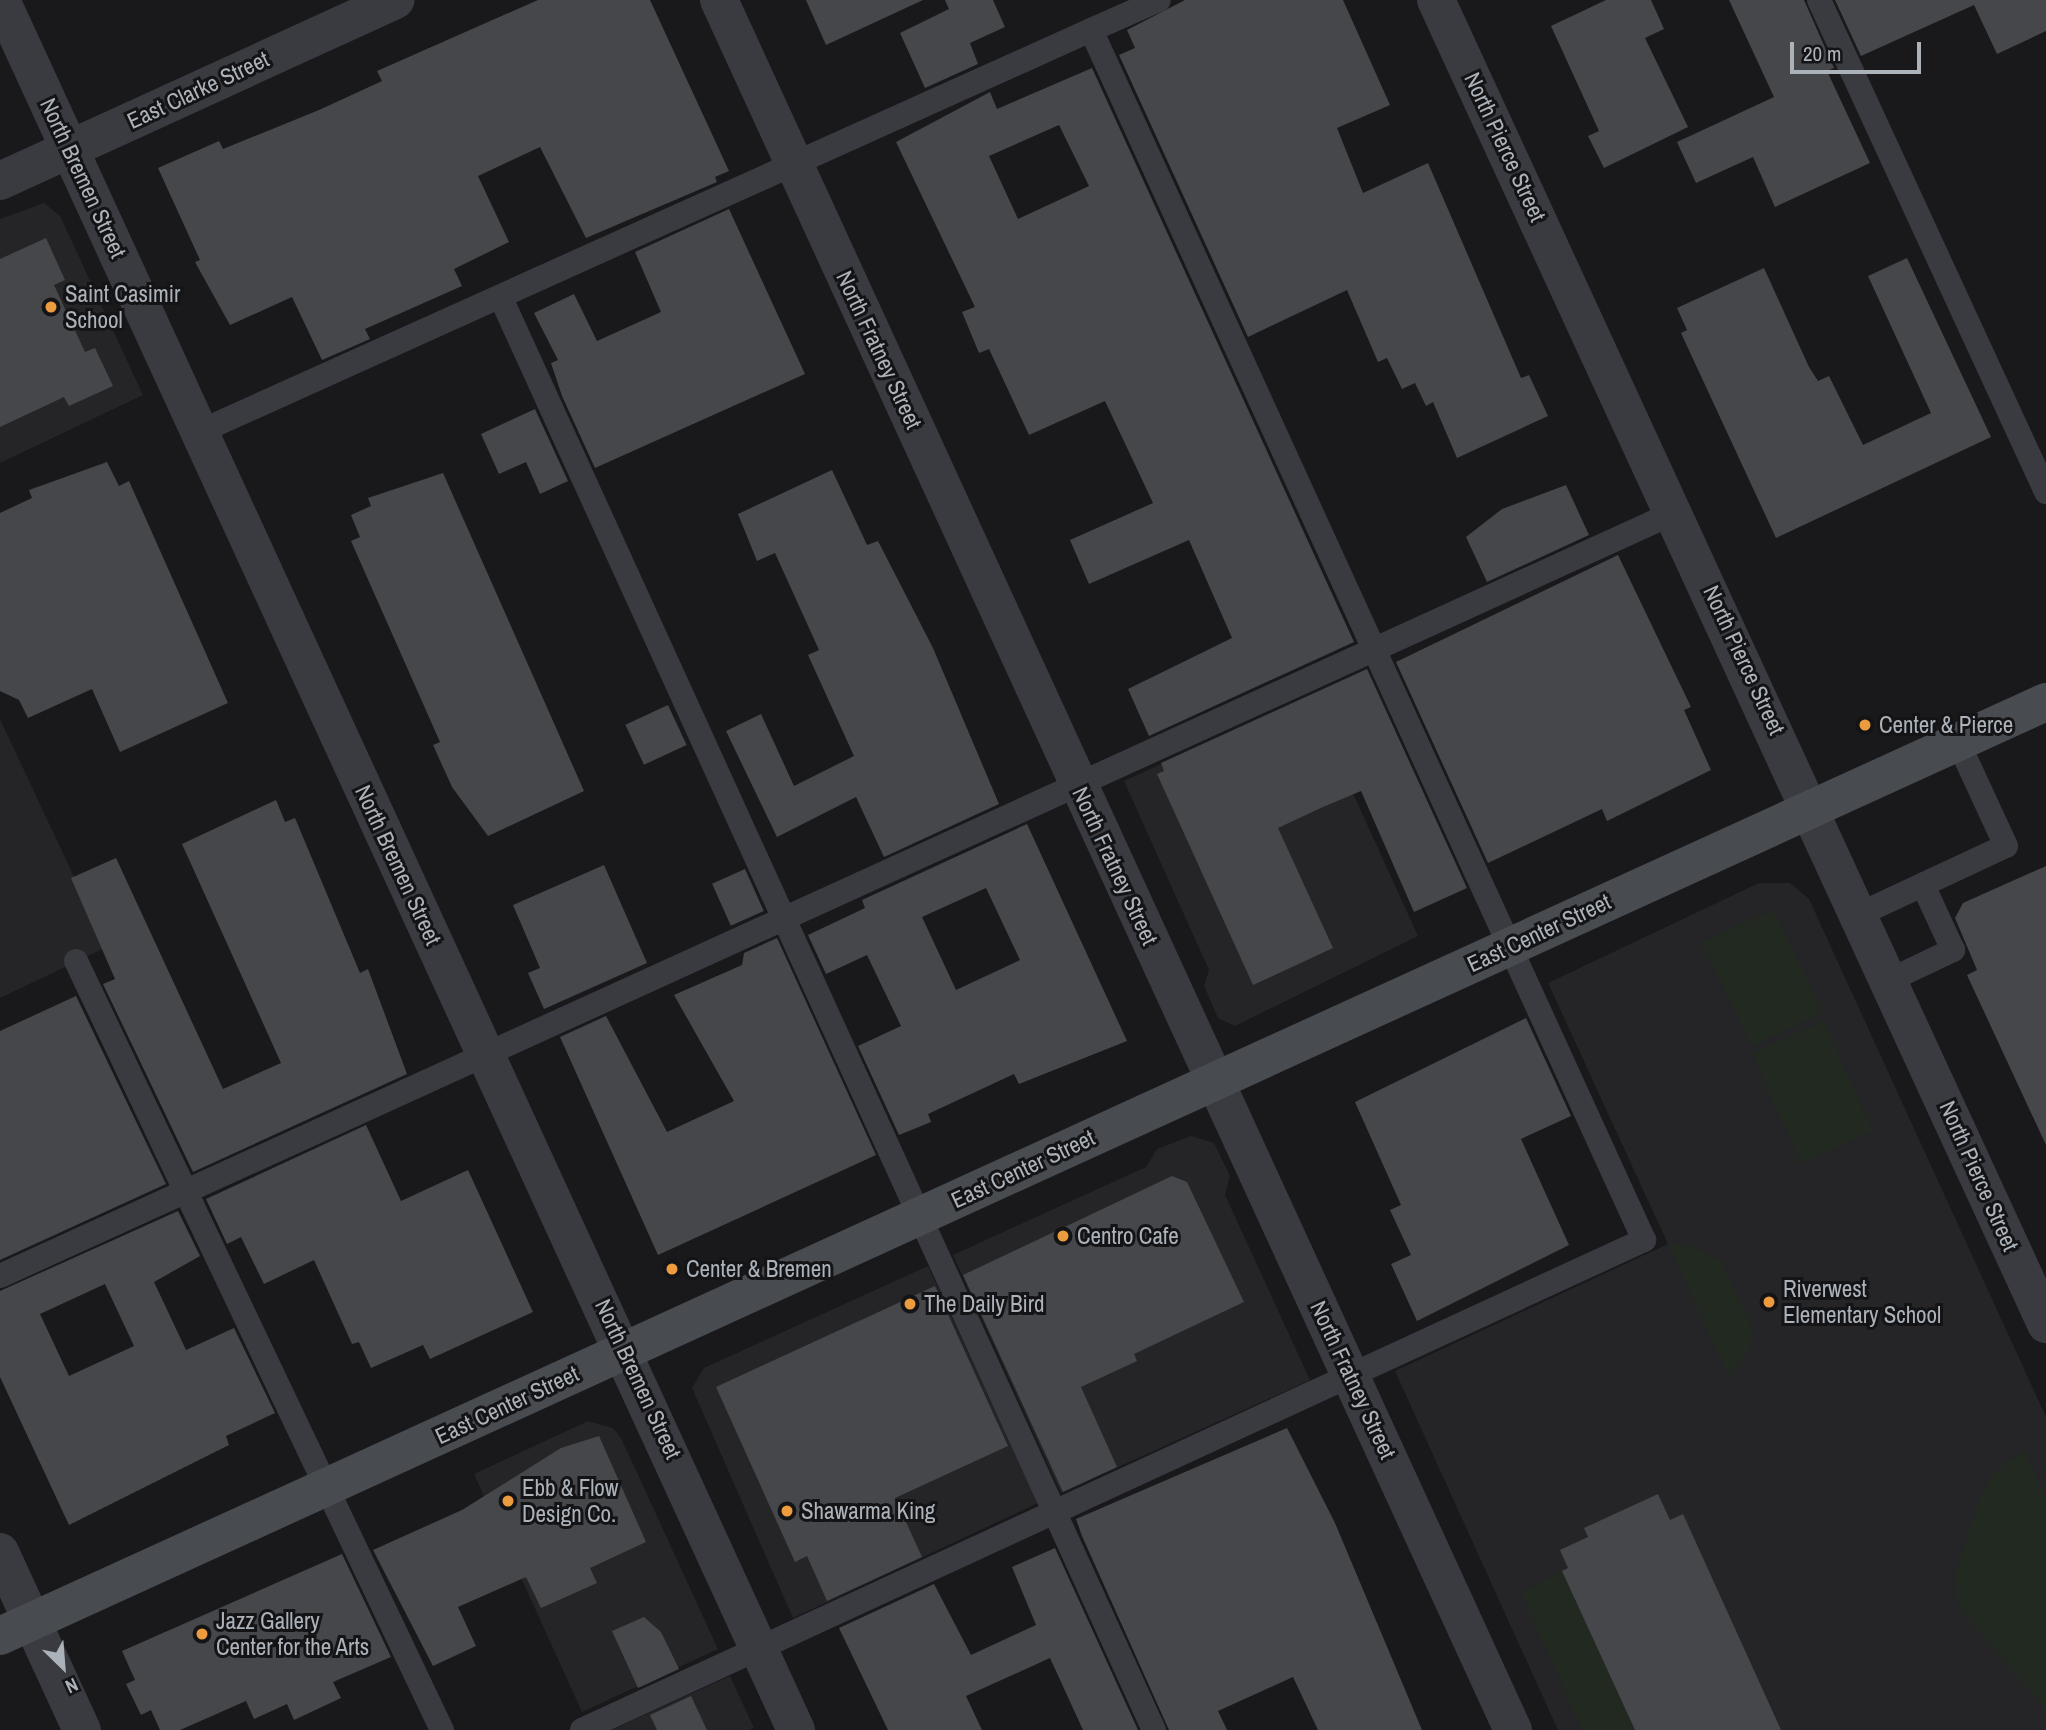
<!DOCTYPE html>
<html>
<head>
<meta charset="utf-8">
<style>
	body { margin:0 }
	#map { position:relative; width:2046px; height:1730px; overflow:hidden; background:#19191b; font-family:"Archivo Narrow",sans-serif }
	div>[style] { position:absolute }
	.built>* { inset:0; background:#252528 }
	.green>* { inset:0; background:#212921; transform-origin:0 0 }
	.building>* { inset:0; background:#46474b; transform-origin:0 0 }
	.lane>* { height:24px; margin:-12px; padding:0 12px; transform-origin:12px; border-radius:12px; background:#3a3b40 }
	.street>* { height:38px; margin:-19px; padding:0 19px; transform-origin:19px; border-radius:19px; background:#3a3b40 }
	.secondary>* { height:38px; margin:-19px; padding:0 19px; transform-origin:19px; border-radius:19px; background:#484b50 }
	.dots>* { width:19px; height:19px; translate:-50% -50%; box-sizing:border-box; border:4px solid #141416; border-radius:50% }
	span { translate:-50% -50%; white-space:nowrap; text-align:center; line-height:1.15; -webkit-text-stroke:6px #141416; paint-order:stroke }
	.street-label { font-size:23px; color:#acb2ba }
	.poi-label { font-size:23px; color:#acb2ba }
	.left { translate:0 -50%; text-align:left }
	.north { position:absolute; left:28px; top:1632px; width:70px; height:70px; -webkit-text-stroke:5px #141416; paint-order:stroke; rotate:155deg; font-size:19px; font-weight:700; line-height:28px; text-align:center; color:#acb2ba }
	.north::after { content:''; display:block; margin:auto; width:24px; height:32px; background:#acb2ba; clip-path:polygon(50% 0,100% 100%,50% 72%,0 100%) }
	.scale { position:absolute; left:1790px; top:42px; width:131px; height:32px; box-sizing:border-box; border:4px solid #acb2ba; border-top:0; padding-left:9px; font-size:21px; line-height:24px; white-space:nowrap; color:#acb2ba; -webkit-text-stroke:5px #141416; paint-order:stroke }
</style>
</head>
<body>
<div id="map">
	<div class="built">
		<div style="clip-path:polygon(44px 203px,60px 216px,143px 395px,0 463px,0 219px)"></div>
		<div style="clip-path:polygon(1309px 697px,1418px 936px,1235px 1026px,1218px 1018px,1204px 986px,1209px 970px,1124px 781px)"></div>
		<div style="clip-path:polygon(0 719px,107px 947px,0 998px)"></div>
		<div style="clip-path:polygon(1759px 883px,1790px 883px,1809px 899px,2046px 1417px,2046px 1730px,1558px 1730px,1395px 1371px,1668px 1244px,1548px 983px)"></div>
		<div style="clip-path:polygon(1191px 1136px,1214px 1143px,1230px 1176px,1225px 1195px,1310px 1380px,1061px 1493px,953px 1255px,1146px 1167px,1157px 1149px)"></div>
		<div style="clip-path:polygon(928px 1266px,1038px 1503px,793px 1618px,692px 1388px,704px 1368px)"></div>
		<div style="clip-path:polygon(588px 1421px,613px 1428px,621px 1438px,718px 1649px,582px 1712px,474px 1474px)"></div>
		<div style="clip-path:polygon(730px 1676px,754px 1728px,749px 1730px,612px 1730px)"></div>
	</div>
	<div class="green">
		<div style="left:1774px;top:909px;width:115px;height:79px;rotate:65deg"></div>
		<div style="left:1824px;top:1021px;width:121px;height:79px;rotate:66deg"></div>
		<div style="clip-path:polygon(1668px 1244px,1691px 1246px,1721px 1261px,1753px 1330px,1751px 1346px,1729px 1378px)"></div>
		<div style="clip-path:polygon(2024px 1450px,2046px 1499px,2046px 1711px,1957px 1604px,1956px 1570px,1980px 1497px,1995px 1472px)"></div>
		<div style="clip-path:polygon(1562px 1571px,1635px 1730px,1582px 1730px,1521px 1593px)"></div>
	</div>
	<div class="building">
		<div style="clip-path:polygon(538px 0,650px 0,729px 171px,715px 177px,717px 182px,586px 238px,540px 147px,478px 176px,509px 242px,454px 269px,462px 286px,365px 329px,370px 339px,322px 360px,292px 297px,230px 325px,195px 262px,200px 260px,158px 168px,219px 141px,223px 149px,319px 110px,382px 81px,377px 71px)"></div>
		<div style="clip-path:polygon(806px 0,923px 0,826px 45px)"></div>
		<div style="clip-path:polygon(945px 0,993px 0,1005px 27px,970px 43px,978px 64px,925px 88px,900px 33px,949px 9px)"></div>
		<div style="clip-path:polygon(1185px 0,1343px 0,1390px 105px,1337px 128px,1363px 193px,1428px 163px,1521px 378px,1529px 375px,1548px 416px,1457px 458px,1433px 402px,1426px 406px,1415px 383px,1402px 389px,1387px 358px,1378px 362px,1347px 290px,1248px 337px,1119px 55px,1135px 48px,1127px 30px)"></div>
		<div style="clip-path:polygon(1606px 0,1651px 0,1664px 29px,1645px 38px,1688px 127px,1604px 168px,1588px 136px,1599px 131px,1551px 26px)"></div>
		<div style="clip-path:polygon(1729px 0,1804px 0,1834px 68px,1827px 71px,1870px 163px,1775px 207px,1753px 157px,1696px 183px,1677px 142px,1774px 97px)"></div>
		<div style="clip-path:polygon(1835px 0,2046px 0,2046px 31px,1997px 54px,1974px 5px,1861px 56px)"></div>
		<div style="clip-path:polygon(evenodd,1092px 68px,1354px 642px,1149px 736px,1128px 689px,1232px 638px,1189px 540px,1089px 584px,1070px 540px,1153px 503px,1105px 401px,1029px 435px,989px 349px,979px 353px,962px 312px,975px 307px,896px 142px,990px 92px,997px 109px,1092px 68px,1059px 125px,1089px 186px,1018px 219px,989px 156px,1059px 125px)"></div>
		<div style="clip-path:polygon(729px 209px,805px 374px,595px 468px,562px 396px,551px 363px,558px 360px,534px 313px,574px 294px,597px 341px,661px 312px,635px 252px)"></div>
		<div style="clip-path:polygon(46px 238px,65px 280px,54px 285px,85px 352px,95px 348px,113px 386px,69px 406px,64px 397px,0 427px,0 259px)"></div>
		<div style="clip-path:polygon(1907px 258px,1991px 437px,1776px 538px,1681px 333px,1687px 330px,1677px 308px,1764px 268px,1809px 367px,1818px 381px,1829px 376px,1863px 445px,1931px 413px,1868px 276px)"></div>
		<div style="clip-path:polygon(535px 409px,568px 481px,540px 494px,526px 462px,499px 474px,481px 434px)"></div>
		<div style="clip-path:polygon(107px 462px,119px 486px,129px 481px,228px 703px,120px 752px,92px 689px,28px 718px,19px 700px,0 691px,0 513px,32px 498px,29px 490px)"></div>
		<div style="clip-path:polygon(832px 470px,867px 545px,878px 541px,933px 648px,999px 804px,884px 857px,856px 797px,777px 837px,726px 731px,761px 714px,794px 786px,854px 756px,808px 655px,819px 650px,775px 553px,757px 561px,738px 514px)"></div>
		<div style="clip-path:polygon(443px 473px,584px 791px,488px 836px,452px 787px,433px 745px,440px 742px,351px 541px,360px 537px,351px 515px,371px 506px,368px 498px)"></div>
		<div style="clip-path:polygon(1566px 485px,1589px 535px,1487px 582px,1466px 537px,1502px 509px)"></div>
		<div style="clip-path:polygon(1618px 555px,1691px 707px,1684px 710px,1711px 770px,1607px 821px,1602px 809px,1488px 863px,1396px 662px)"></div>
		<div style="clip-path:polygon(1367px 669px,1467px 888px,1414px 912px,1361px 791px,1323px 807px,1278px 828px,1333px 948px,1253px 985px,1157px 774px,1164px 771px,1161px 763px)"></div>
		<div style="left:668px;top:705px;width:44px;height:47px;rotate:65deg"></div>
		<div style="clip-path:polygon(276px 800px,285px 822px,295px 818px,360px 973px,368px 969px,407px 1074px,193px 1172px,103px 984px,115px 979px,71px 878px,116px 858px,223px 1089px,281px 1063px,182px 844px)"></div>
		<div style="clip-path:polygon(evenodd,1027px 824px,1127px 1041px,1019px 1084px,1014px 1074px,928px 1114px,931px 1122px,899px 1135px,858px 1046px,901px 1026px,867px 955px,826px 974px,808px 935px,865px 908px,862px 900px,1027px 824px,986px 888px,1020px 960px,956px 990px,922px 917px,986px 888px)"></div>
		<div style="clip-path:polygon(604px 865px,647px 963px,544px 1009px,528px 973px,540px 968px,513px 905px)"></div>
		<div style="clip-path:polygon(2046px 866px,2046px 1145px,1967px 975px,1977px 970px,1955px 918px,1963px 903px)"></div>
		<div style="left:745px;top:869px;width:46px;height:36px;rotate:66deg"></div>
		<div style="clip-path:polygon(777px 938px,876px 1155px,658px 1255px,560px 1037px,606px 1016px,667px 1132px,734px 1101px,674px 995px,742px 965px,744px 953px)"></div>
		<div style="clip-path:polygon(76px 996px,166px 1184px,0 1260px,0 1031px)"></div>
		<div style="clip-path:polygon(1526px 1018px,1571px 1116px,1521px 1139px,1569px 1245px,1417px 1321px,1391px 1264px,1411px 1255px,1390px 1210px,1401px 1205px,1355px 1102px)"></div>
		<div style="clip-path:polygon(366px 1125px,401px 1201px,468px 1170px,533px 1312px,430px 1359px,423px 1345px,371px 1368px,359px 1342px,352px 1344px,314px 1260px,264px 1284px,241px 1237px,227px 1244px,206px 1199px)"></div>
		<div style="clip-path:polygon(1172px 1176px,1187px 1182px,1244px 1302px,1134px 1354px,1137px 1361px,1081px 1387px,1117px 1467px,1063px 1492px,963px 1275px)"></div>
		<div style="clip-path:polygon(evenodd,178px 1211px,200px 1256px,154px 1282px,186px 1350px,234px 1328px,275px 1413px,226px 1436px,229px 1445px,69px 1525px,0 1377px,0 1291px,178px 1211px,105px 1284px,134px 1346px,69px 1376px,40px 1314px,105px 1284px)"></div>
		<div style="clip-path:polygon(935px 1286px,1008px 1446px,895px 1498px,922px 1557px,827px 1601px,807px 1556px,795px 1562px,716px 1387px)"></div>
		<div style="clip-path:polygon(1287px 1428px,1335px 1523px,1422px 1730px,1318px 1730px,1293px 1677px,1218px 1711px,1227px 1730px,1169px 1730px,1082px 1536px,1076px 1519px)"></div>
		<div style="clip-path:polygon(599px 1436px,646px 1542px,590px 1568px,597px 1583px,541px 1608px,526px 1577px,458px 1607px,476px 1646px,433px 1666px,373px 1550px,462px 1510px,561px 1448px)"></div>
		<div style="clip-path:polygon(1658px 1494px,1670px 1520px,1683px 1514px,1781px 1730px,1635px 1730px,1562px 1571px,1568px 1568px,1560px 1550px,1588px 1537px,1584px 1528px)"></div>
		<div style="clip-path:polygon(1055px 1548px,1138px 1730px,1083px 1730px,1050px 1658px,966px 1696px,982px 1730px,888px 1730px,839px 1628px,934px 1584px,971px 1655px,1036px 1625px,1012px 1567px)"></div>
		<div style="clip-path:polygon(342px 1554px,391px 1657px,333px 1682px,341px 1698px,294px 1720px,287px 1704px,254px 1719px,246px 1701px,180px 1730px,160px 1730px,151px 1710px,141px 1715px,126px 1684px,135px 1680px,122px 1651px)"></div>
		<div style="clip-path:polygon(644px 1617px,661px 1632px,679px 1669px,638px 1688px,612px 1631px)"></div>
		<div style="clip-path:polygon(691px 1696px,707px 1730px,657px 1730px,650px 1715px)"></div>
	</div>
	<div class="lane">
		<div style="left:1819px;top:0;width:542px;rotate:65.23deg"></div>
		<div style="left:501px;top:298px;width:1574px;rotate:65.49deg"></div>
		<div style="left:199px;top:432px;width:978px;rotate:-24.26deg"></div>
		<div style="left:1860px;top:914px;width:161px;rotate:-25deg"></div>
		<div style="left:2006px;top:846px;width:115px;rotate:-114.8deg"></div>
		<div style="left:76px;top:961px;width:852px;rotate:64.55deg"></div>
		<div style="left:1890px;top:980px;width:70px;rotate:-25.5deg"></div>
		<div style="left:1953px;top:950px;width:72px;rotate:-114.8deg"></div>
		<div style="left:0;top:1276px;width:1842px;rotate:-24.51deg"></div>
		<div style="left:582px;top:1730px;width:1170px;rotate:-24.77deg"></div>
		<div style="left:1644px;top:1240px;width:1330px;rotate:-114.56deg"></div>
		<div style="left:1091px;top:30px;width:74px;rotate:-23.8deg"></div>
	</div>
	<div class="street">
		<div style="left:1px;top:0;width:1904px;rotate:65.32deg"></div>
		<div style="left:719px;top:0;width:1904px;rotate:65.35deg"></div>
		<div style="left:1436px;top:0;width:1458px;rotate:65.26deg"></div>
		<div style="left:0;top:181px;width:435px;rotate:-24.6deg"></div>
		<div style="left:0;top:1552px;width:196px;rotate:65.3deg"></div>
	</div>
	<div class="secondary">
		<div style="left:0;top:1636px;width:2249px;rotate:-24.54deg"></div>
	</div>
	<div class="dots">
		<div style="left:51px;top:307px;background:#ec9c3f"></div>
		<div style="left:1865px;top:725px;background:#ec9c3f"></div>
		<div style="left:1063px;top:1236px;background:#ec9c3f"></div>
		<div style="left:672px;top:1269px;background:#ec9c3f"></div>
		<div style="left:1769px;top:1302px;background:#ec9c3f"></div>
		<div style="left:910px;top:1304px;background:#ec9c3f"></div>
		<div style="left:508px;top:1501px;background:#ec9c3f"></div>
		<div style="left:787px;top:1511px;background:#ec9c3f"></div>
		<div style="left:202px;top:1634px;background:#ec9c3f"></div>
	</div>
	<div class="street-label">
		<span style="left:198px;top:90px;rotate:-25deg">East Clarke Street</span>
		<span style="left:1505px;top:147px;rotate:65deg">North Pierce Street</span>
		<span style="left:83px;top:178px;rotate:65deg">North Bremen Street</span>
		<span style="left:879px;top:350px;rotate:65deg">North Fratney Street</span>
		<span style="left:1744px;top:660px;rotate:65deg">North Pierce Street</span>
		<span style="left:398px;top:865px;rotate:65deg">North Bremen Street</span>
		<span style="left:1115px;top:866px;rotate:65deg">North Fratney Street</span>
		<span style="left:1539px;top:933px;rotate:-25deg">East Center Street</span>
		<span style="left:1023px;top:1169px;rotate:-25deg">East Center Street</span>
		<span style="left:1979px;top:1176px;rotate:66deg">North Pierce Street</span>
		<span style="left:638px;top:1379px;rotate:65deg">North Bremen Street</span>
		<span style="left:1353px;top:1380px;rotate:65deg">North Fratney Street</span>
		<span style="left:507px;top:1405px;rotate:-25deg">East Center Street</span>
	</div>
	<div class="poi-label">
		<span class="left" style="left:65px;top:307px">Saint Casimir<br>School</span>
		<span class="left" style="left:1879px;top:725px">Center &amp; Pierce</span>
		<span class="left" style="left:1077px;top:1236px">Centro Cafe</span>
		<span class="left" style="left:686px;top:1269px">Center &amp; Bremen</span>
		<span class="left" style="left:1783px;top:1302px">Riverwest<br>Elementary School</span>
		<span class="left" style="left:924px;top:1304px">The Daily Bird</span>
		<span class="left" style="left:522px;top:1501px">Ebb &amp; Flow<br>Design Co.</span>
		<span class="left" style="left:801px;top:1511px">Shawarma King</span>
		<span class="left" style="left:216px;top:1634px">Jazz Gallery<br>Center for the Arts</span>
	</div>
	<div class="north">N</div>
	<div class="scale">20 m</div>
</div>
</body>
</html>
